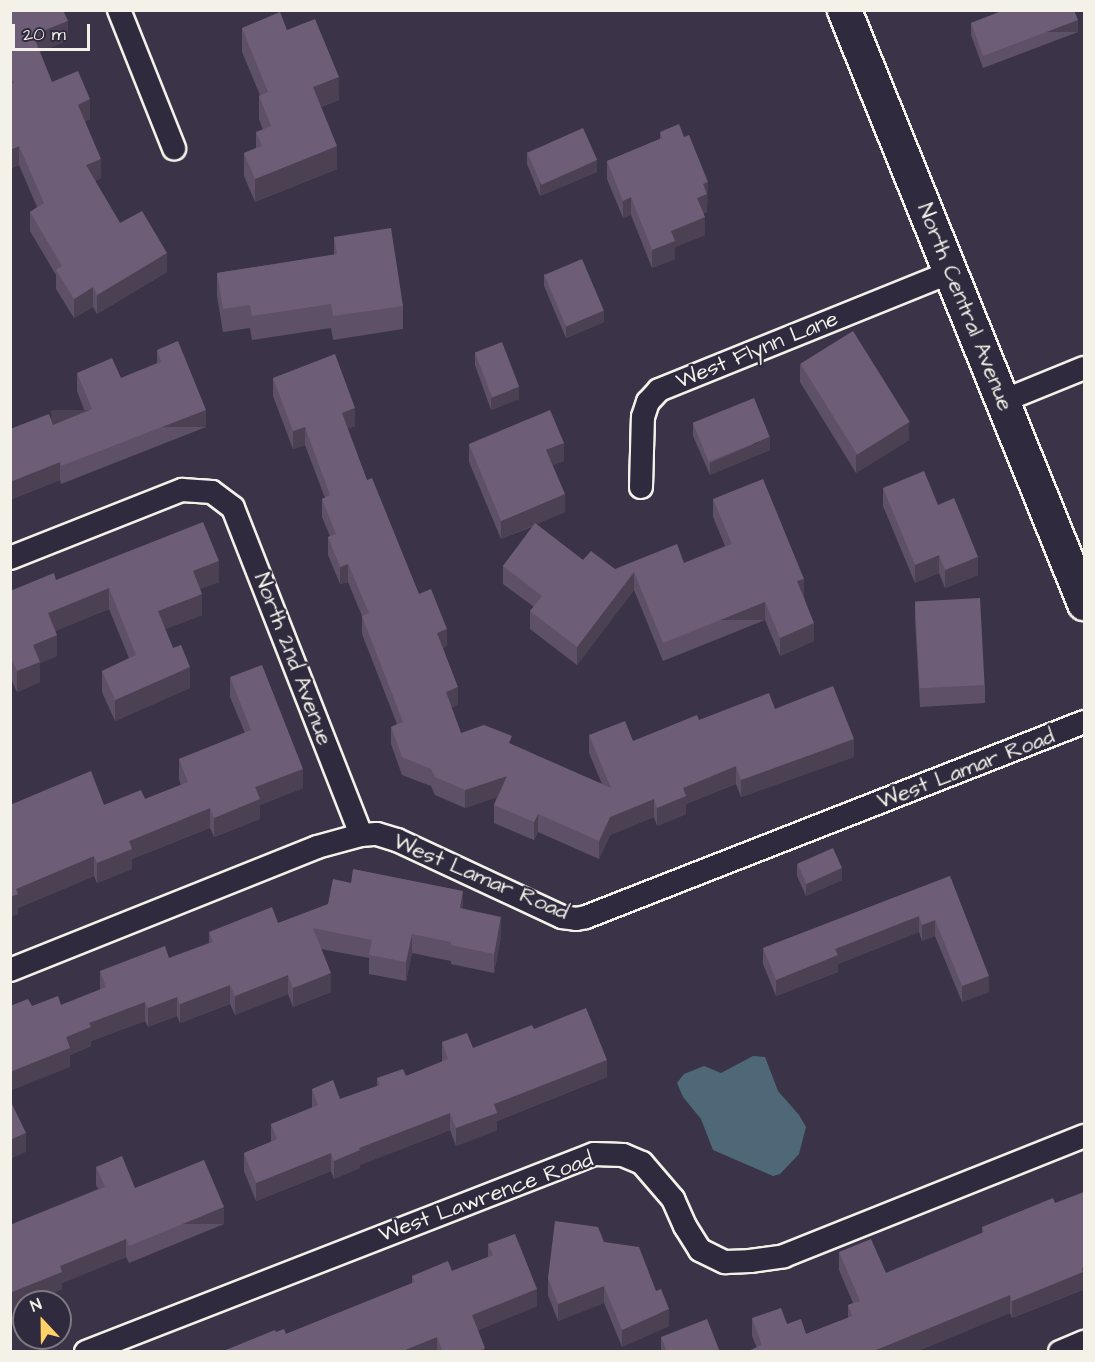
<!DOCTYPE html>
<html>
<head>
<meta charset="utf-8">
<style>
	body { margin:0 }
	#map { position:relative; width:1095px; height:1362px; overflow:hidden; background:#3b3449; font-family:"Architects Daughter",sans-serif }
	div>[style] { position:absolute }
	.water>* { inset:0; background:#4f6878 }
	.roads { filter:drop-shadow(2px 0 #f4f1e8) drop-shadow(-2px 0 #f4f1e8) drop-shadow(0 2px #f4f1e8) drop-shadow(0 -2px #f4f1e8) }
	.street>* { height:22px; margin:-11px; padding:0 11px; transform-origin:11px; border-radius:11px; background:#2f2a3d }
	.secondary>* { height:33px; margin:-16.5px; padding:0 16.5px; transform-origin:16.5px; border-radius:16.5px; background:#2f2a3d }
	.wall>* { inset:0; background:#5e5066 }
	.shaded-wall>* { inset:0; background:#4c4153; transform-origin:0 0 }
	.building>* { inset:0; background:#6d5d77; transform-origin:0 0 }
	span { translate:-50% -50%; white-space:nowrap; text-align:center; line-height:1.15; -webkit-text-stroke:4.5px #2f2a3d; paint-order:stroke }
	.street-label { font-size:22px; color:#f4f1e8 }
	.frame { position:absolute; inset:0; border:12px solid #f4f1e8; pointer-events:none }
	.north { position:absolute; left:12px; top:1290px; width:60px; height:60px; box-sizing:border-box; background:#2f2a3d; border:2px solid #7e7a81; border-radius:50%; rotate:338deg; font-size:16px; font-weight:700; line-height:24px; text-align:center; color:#f4f1e8 }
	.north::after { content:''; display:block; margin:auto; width:21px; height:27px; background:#ffd166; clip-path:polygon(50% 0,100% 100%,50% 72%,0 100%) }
	.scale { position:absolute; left:12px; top:24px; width:78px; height:27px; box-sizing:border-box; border:3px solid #f4f1e8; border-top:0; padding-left:8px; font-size:18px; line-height:21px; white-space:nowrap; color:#f4f1e8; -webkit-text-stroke:4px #2f2a3d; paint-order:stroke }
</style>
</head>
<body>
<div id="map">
	<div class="water">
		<div style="clip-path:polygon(753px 1056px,765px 1057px,778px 1091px,799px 1115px,806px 1127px,799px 1154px,780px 1174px,773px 1176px,713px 1150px,701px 1119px,683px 1097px,677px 1083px,684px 1074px,704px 1066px,721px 1073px)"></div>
	</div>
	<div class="roads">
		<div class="street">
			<div style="left:119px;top:10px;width:149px;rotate:68.3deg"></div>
			<div style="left:1003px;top:401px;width:87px;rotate:-22.2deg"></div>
			<div style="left:641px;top:487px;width:70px;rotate:-88.4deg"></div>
			<div style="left:643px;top:417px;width:16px;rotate:-72deg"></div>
			<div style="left:648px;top:402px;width:16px;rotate:-47deg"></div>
			<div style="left:659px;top:390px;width:315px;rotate:-22deg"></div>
			<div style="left:10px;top:558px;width:185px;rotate:-21.6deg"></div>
			<div style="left:182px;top:490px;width:30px;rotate:4deg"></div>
			<div style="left:212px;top:492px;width:26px;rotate:37deg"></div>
			<div style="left:233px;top:508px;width:351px;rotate:68.6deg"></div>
			<div style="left:10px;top:970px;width:331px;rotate:-21.8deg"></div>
			<div style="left:317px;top:847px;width:46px;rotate:-15.3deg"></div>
			<div style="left:361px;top:835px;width:16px;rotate:-4deg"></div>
			<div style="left:377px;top:834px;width:21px;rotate:17deg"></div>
			<div style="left:397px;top:840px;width:182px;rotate:25deg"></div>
			<div style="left:562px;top:917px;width:14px;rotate:8deg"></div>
			<div style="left:576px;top:919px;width:10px;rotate:-11deg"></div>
			<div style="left:586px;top:917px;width:535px;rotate:-21.38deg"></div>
			<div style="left:86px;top:1352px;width:545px;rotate:-21.29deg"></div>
			<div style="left:594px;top:1154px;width:29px;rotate:2deg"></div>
			<div style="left:623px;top:1155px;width:21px;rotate:23deg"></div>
			<div style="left:642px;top:1163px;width:48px;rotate:49.3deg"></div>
			<div style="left:673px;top:1199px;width:30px;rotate:66deg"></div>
			<div style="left:685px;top:1226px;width:28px;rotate:58deg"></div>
			<div style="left:700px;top:1250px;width:28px;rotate:26deg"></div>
			<div style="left:725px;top:1262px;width:25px;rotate:-2deg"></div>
			<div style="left:750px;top:1261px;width:34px;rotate:-8deg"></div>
			<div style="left:784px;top:1256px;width:323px;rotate:-21.8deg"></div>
			<div style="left:1060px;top:1352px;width:26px;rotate:-23deg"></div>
		</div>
		<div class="secondary">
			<div style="left:844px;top:10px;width:640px;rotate:67.97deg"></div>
		</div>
	</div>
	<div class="wall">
		<div style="clip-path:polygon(10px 10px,68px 40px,40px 52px,52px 82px,90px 119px,85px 121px,101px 178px,95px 181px,120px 223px,167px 272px,97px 314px,93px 307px,74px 318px,56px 289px,56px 275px,30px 231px,30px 212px,37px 207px,19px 165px,10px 169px)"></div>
		<div style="clip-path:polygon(1000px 10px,1074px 10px,1078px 32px,983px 68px,971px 35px,971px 23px,1001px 12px)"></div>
		<div style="clip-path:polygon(242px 28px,287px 30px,339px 100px,321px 107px,337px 169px,255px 202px,244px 176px,244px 153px,256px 148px,256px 132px,263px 130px,259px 119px,259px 96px,260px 95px,242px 52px)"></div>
		<div style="clip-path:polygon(660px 132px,708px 200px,707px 201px,707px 212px,703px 214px,705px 235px,675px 247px,675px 259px,652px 268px,631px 215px,623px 218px,607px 179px,607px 161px,660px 139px)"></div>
		<div style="clip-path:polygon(527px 152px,597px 172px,540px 196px,527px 164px)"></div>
		<div style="clip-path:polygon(334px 237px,403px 306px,403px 329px,333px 340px,331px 328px,252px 340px,250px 328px,223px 332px,217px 296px,217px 273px,334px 255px)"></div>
		<div style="clip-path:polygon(544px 274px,604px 322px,566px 338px,544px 286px)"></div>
		<div style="clip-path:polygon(157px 350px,206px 427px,61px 484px,60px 480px,10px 500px,10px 429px,53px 425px,85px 412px,77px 391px,77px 373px,121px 378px,157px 363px)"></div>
		<div style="clip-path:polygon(475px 353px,519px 399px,491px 410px,475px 365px)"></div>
		<div style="clip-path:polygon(800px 364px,909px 440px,856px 473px,800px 382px)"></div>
		<div style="clip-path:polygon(273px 378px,355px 426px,347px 429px,367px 480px,419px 594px,447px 646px,443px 648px,458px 705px,451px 707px,461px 733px,512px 745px,602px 784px,589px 753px,589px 735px,633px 741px,699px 720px,775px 709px,854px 757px,741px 797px,736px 784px,686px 804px,686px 814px,657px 826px,654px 817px,610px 835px,599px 859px,538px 832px,534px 840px,494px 823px,494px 805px,497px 797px,465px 808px,435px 795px,431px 786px,402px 775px,391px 744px,391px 727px,397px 724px,362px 634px,362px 616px,348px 582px,340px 584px,328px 555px,328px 537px,330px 536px,322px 517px,322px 499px,325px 498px,305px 445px,293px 449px,273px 396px)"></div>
		<div style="clip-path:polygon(693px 423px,770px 450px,710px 475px,693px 436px)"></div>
		<div style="clip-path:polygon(469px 444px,564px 461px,552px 465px,565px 512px,536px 524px,583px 560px,615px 569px,684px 563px,725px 546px,713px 517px,713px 499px,804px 597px,814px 641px,780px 656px,765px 620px,663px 661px,634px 590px,577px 665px,530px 629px,530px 611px,534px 607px,503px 584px,503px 566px,534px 526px,501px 539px,469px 462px)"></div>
		<div style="clip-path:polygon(883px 488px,938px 505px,978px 575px,945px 588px,939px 573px,915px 583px,883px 506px)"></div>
		<div style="clip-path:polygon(56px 580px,219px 582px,200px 589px,202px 615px,165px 629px,190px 688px,115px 721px,102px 692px,102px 671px,129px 658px,109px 609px,55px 631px,57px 656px,40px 663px,40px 682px,17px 692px,10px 677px,10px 591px)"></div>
		<div style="clip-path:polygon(915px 602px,985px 685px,985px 703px,920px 707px,915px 620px)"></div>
		<div style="clip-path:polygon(230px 677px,303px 788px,260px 805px,260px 819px,214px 837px,210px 828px,132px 859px,132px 869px,97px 883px,94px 876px,18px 908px,18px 914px,10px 917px,10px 805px,104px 805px,145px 799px,181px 785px,179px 779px,179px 759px,245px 733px,230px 697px)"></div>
		<div style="clip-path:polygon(797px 864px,842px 880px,806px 896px,797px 876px)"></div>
		<div style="clip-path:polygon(950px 876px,989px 992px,962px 1002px,935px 936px,922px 941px,919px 932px,838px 964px,838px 972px,776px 996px,763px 964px,763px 948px)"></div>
		<div style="clip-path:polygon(463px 909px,501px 936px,494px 973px,451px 964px,451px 961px,412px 953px,406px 981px,369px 974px,369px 958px,321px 949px,331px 992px,293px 1007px,288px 994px,235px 1015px,230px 1004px,180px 1023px,177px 1016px,148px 1027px,145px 1021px,91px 1041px,91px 1046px,70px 1055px,70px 1067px,32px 1006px,61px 1005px,100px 990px,100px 971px,169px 958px,209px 943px,209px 932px,278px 923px)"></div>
		<div style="clip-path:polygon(534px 1029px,607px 1077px,497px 1121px,497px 1130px,456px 1146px,450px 1130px,360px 1165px,360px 1168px,334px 1179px,331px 1171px,256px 1201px,244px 1171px,244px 1153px,271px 1142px,271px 1124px,312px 1108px,312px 1089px,340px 1099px,377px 1086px,377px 1078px,406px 1076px,442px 1062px,442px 1042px,473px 1048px)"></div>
		<div style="clip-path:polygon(96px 1167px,135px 1188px,224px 1224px,129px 1263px,126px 1257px,62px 1283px,62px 1289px,31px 1302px,24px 1302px,24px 1305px,12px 1310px,10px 1306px,10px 1225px,98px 1189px,96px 1185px)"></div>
		<div style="clip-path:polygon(982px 1227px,1083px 1285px,1083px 1290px,1012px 1318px,1010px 1313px,915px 1352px,746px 1352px,757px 1348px,752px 1336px,752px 1318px,787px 1324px,806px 1334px,848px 1318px,848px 1305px,853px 1303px,839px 1270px,839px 1252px,886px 1273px,982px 1233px)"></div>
		<div style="clip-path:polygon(604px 1242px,669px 1326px,622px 1347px,604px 1303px,558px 1321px,548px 1295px,548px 1278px)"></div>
		<div style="clip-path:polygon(488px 1244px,537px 1306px,478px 1330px,485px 1352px,221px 1352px,276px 1332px,286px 1334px,412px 1283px,412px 1276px,452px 1271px,488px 1257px)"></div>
		<div style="clip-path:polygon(661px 1337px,720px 1352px,661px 1352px)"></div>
	</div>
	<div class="shaded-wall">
		<div style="left:1078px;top:20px;width:12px;height:102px;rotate:90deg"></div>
		<div style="clip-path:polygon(68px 21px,68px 40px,33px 55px,33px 35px)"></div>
		<div style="clip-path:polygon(339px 77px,339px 100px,313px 110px,313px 87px)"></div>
		<div style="clip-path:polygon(90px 99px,90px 119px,78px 124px,78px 105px)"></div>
		<div style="clip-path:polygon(19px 146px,19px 165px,10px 169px,10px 150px)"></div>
		<div style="clip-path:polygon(337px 146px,337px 169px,255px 202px,255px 179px)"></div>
		<div style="clip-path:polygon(101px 159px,101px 178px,86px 185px,86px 165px)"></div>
		<div style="clip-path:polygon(597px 160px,597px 172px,540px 196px,540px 184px)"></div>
		<div style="clip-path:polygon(708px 182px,707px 212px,697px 216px,697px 198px,703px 184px)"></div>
		<div style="clip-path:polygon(631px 197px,631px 215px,623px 218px,623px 201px)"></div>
		<div style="clip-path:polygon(705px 217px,705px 235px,675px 247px,675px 259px,652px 268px,652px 250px,671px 231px)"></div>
		<div style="clip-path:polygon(167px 253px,167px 272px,97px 314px,97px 295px)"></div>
		<div style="clip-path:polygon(93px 287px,93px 307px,74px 318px,74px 299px)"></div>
		<div style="clip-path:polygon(604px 310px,604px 322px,566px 338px,566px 326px)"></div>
		<div style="clip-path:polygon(519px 387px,519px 399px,491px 410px,491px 398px)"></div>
		<div style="clip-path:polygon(355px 408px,355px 426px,342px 431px,342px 413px)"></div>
		<div style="left:206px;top:410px;width:17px;height:155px;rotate:90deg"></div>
		<div style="clip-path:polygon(909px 422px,909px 440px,856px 473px,856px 455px)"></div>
		<div style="clip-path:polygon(305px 427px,305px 445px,293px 449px,293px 431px)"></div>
		<div style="clip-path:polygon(770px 437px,770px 450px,710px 475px,710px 463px)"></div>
		<div style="clip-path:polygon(564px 443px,564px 461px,546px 468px,546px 450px)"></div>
		<div style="clip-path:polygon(60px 462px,60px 480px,10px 500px,10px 482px)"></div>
		<div style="clip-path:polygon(565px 494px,565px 512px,501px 539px,501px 521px)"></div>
		<div style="clip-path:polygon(939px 555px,939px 573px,915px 583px,915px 565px)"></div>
		<div style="clip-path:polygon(978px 557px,978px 575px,945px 588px,945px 570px)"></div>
		<div style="clip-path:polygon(219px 561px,219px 582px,193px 592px,193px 571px)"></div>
		<div style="clip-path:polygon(348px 564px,348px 582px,340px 584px,340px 567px)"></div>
		<div style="clip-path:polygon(634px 572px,634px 590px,577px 665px,577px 647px)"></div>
		<div style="clip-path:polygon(804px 579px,804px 597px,797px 599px,797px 581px)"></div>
		<div style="clip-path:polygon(109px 588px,109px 609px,48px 634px,48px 613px)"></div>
		<div style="clip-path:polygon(202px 594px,202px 615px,158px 632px,158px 611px)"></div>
		<div style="left:765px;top:602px;width:18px;height:110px;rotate:90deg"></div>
		<div style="clip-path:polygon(814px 623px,814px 641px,780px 656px,780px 638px)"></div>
		<div style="clip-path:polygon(447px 629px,447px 646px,437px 650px,437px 633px)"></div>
		<div style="clip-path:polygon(57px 635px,57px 656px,40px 663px,40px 682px,17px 692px,17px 671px,33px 645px)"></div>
		<div style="clip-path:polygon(190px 667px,190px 688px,115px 721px,115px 700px)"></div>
		<div style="clip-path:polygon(458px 687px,458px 705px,446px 710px,446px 692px)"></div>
		<div style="clip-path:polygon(854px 739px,854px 757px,741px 797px,741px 780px)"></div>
		<div style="clip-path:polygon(736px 766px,736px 784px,686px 804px,686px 814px,657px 826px,657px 808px,683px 788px)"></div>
		<div style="clip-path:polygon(303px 769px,303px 788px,260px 805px,260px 819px,214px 837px,214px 818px,255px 787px)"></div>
		<div style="clip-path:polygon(507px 776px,507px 794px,465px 808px,465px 790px)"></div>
		<div style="clip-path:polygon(654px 799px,654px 817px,610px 835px,599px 859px,599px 841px,610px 817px)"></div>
		<div style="clip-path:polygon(210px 808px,210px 828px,132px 859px,132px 869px,97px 883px,97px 863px,129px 841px)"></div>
		<div style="clip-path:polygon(538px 814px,538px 832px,534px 840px,534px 822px)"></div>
		<div style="clip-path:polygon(94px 856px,94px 876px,18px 908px,18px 914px,10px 917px,10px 897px,16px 889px)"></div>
		<div style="clip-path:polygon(842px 868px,842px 880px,806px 896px,806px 884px)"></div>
		<div style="clip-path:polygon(463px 891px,463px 910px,460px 908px)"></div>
		<div style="clip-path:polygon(919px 916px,919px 932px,838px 964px,838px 972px,776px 996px,776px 980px,835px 949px)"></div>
		<div style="clip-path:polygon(501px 917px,501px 936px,494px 973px,494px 954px)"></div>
		<div style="clip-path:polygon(935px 920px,935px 936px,922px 941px,922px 925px)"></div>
		<div style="clip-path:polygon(412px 934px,412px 953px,406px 981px,406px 962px)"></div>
		<div style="clip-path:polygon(331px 973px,331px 992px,293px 1007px,293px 988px)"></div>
		<div style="clip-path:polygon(288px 975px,288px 994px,235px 1015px,235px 996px)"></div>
		<div style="clip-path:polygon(989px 976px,989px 992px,962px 1002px,962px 986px)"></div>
		<div style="clip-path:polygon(230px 985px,230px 1004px,180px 1023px,180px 1004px)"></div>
		<div style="clip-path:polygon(177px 997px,177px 1016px,148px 1027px,148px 1008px)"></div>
		<div style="clip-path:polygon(145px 1002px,145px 1021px,91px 1041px,91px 1046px,70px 1055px,70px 1067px,10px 1091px,10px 1072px,89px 1023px)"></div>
		<div style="clip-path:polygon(607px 1060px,607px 1077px,497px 1121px,497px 1130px,456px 1146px,456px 1128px,494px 1104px)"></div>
		<div style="clip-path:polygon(450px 1113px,450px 1130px,360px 1165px,360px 1168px,334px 1179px,334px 1161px,359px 1148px)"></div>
		<div style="clip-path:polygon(26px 1133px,26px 1152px,10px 1159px,10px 1140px)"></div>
		<div style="clip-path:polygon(331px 1153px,331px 1171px,256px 1201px,256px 1183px)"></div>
		<div style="left:224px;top:1207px;width:17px;height:103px;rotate:90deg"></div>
		<div style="clip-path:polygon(126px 1239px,126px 1257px,62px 1283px,62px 1289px,31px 1302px,24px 1302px,24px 1305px,12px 1310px,12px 1292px,60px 1266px)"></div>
		<div style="clip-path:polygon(1084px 1267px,1084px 1285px,1083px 1285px,1083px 1290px,1012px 1318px,1012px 1301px)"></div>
		<div style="clip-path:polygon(604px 1286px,604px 1303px,558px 1321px,558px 1304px)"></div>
		<div style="clip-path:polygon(537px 1289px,537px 1306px,472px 1333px,472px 1315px)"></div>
		<div style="clip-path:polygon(1010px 1295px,1010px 1313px,915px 1352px,871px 1352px)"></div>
		<div style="clip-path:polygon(669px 1309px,669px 1326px,622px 1347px,622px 1330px)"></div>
		<div style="clip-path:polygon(437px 1337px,437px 1352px,400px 1352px)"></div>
	</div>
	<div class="building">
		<div style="clip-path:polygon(10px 10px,63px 10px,68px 21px,33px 35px,52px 82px,78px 71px,90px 99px,78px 105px,101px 159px,86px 165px,120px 223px,142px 211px,167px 253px,97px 295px,93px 287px,74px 299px,56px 270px,62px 266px,30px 212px,44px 203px,19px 146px,10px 150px,10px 84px,14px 83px,10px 75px)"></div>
		<div style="clip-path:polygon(1004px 10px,1074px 10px,1078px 20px,983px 56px,971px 23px)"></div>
		<div style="clip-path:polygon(280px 12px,287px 30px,315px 19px,339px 77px,313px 87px,337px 146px,255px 179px,244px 153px,262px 146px,256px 132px,271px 126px,259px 96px,268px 92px,242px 28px)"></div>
		<div style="clip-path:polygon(679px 124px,684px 137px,689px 135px,708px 182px,703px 184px,707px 194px,697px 198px,705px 217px,671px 231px,675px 241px,652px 250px,631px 197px,623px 201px,607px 161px,662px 138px,660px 132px)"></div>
		<div style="left:583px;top:128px;width:35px;height:61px;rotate:66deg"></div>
		<div style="clip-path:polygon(391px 228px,403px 306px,333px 316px,331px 304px,252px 316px,250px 305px,223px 309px,217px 273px,337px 254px,334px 237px)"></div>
		<div style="left:582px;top:259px;width:56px;height:41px;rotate:67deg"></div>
		<div style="left:853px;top:331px;width:107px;height:62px;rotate:58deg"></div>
		<div style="clip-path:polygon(178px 341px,206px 410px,61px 466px,60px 462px,10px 482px,10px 429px,49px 414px,53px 425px,92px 409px,77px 373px,112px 358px,121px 378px,161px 362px,157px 350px)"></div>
		<div style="left:502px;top:342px;width:48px;height:29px;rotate:69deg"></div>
		<div style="clip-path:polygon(335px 354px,355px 408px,342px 413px,367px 480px,372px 478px,419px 594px,431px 589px,447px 629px,437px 633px,458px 687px,446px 692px,461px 733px,484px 725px,512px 736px,509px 743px,611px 788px,589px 735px,625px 721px,633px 741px,697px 715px,699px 720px,769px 693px,775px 709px,833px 686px,854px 739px,741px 780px,736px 766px,683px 788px,686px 796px,657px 808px,654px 799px,610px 817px,599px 841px,538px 814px,534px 822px,494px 805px,507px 776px,465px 790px,435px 777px,431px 769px,402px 757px,391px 727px,403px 722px,362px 616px,369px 613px,348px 564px,340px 567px,328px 537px,336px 534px,322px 499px,330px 495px,305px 427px,293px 431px,273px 378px)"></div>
		<div style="left:754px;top:398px;width:42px;height:66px;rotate:68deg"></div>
		<div style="clip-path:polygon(550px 410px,564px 443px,546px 450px,565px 494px,501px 521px,469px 444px)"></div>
		<div style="clip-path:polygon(924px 471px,938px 505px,954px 498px,978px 557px,945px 570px,939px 555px,915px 565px,883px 488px)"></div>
		<div style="clip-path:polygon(763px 479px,804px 579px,797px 581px,814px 623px,780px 638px,765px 602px,663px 643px,634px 572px,577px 647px,530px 611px,542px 596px,503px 566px,535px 523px,583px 560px,591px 551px,615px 569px,677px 544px,684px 563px,732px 544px,713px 499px)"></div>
		<div style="clip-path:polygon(203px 522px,219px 561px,193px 571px,202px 594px,158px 611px,173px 648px,181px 645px,190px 667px,115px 700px,102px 671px,136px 655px,109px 588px,48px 613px,57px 635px,33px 645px,40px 662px,17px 671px,10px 656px,10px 591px,54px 573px,56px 580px)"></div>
		<div style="left:980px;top:598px;width:87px;height:65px;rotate:87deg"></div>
		<div style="clip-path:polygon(262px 665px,303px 769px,255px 787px,260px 799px,214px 818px,210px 808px,129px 841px,132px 849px,97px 863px,94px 856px,16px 889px,18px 894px,10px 897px,10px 805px,91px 771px,104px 805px,141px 790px,145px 799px,188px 782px,179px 759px,251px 730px,230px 677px)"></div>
		<div style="left:833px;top:848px;width:22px;height:39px;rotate:66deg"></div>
		<div style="clip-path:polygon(353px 869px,463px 891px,460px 908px,501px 917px,494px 954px,451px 945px,451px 942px,412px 934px,406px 962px,369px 955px,372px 940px,313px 928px,331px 973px,293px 988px,288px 975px,235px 996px,230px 985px,180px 1004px,177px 997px,148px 1008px,145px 1002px,89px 1023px,91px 1027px,66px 1037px,70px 1048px,10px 1072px,10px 1006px,28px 999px,32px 1006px,58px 996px,61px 1005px,106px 987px,100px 971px,165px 946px,169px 958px,213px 942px,209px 932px,272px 907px,278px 923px,328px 904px,333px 879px,351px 883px)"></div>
		<div style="clip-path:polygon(950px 876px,989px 976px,962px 986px,935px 920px,922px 925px,919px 916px,835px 949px,838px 955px,776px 980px,763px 948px)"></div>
		<div style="clip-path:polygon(586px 1008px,607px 1060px,494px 1104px,497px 1113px,456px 1128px,450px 1113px,359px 1148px,360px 1150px,334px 1161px,331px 1153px,256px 1183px,244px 1153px,277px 1139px,271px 1124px,318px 1105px,312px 1089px,333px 1080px,340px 1099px,380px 1085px,377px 1078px,403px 1069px,406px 1076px,448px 1059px,442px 1042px,467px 1033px,473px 1048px,532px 1025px,534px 1029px)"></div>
		<div style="clip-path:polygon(10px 1100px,26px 1133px,10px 1140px)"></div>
		<div style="clip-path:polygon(122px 1156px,135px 1188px,204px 1160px,224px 1207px,129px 1246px,126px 1239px,60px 1266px,62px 1272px,12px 1292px,10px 1288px,10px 1225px,105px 1187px,96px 1167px)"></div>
		<div style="clip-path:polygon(1084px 1192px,1084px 1267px,1082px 1268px,1083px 1272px,1012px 1301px,1010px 1295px,871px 1352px,746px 1352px,762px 1345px,752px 1318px,781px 1308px,787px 1324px,801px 1319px,806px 1334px,852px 1316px,848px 1305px,860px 1301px,839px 1252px,871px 1239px,886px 1273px,984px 1232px,982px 1227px,1053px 1198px,1055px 1203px)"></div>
		<div style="clip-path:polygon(555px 1221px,598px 1227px,604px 1242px,639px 1247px,656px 1291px,661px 1289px,669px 1309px,622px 1330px,604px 1286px,558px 1304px,548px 1278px)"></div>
		<div style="clip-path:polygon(515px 1234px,537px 1289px,472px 1315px,485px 1348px,477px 1352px,443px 1352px,437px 1337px,400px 1352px,221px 1352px,275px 1330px,276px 1332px,284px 1329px,286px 1334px,415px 1282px,412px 1276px,448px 1261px,452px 1271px,493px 1255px,488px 1244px)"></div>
		<div style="clip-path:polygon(707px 1319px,720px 1352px,667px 1352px,661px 1337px)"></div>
	</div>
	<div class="street-label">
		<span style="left:965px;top:307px;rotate:68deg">North Central Avenue</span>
		<span style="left:757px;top:350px;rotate:-22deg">West Flynn Lane</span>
		<span style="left:293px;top:659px;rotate:69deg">North 2nd Avenue</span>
		<span style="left:966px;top:769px;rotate:-21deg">West Lamar Road</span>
		<span style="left:481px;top:877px;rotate:23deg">West Lamar Road</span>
		<span style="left:486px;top:1197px;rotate:-20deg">West Lawrence Road</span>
	</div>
	<div class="frame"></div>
	<div class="north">N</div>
	<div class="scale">20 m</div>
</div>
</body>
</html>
